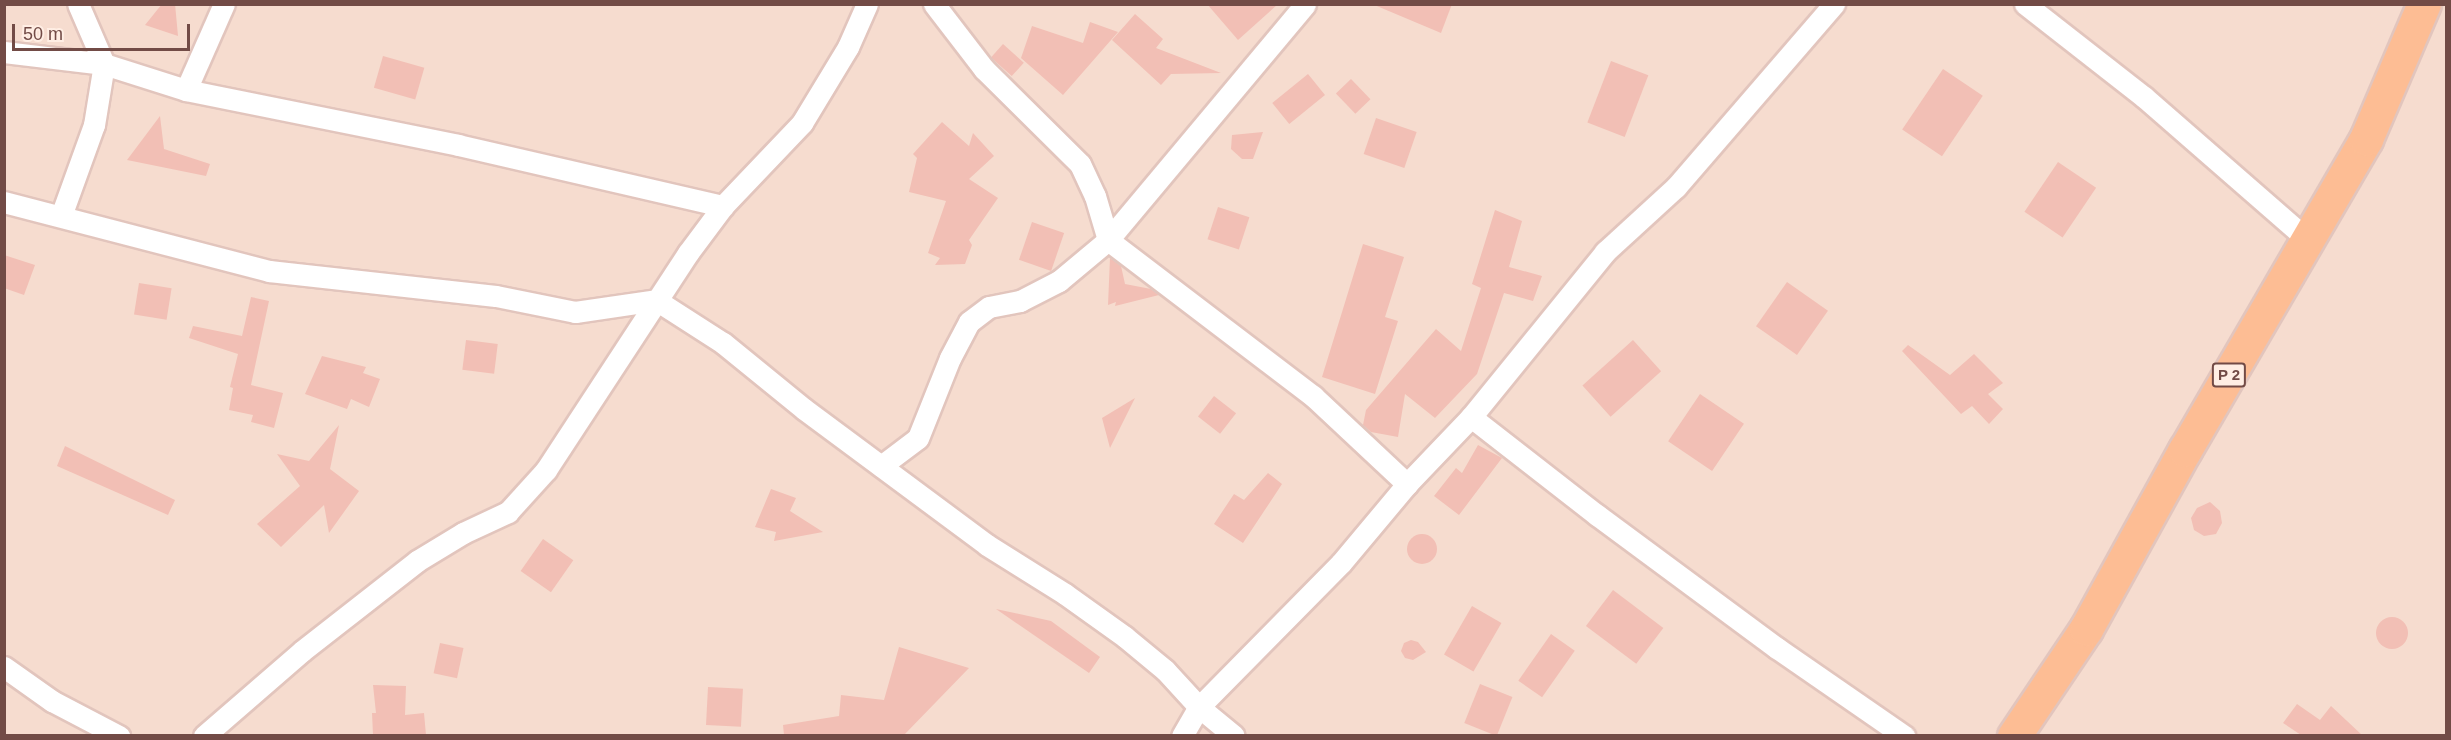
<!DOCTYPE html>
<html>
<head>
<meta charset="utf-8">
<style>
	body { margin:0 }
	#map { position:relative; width:2451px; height:740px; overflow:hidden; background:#fce9de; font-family:Helvetica,sans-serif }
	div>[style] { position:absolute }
	.residential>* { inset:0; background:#f6dccf; transform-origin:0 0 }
	.building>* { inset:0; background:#f2bfb5; transform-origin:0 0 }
	.round { border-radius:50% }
	.roads { filter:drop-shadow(2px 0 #e2c5bd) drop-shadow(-2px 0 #e2c5bd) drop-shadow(0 2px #e2c5bd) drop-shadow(0 -2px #e2c5bd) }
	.minor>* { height:21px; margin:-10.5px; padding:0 10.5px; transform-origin:10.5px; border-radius:10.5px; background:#fff }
	.primary>* { height:33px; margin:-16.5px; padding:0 16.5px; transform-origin:16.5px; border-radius:16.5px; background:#fdbd94 }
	span { translate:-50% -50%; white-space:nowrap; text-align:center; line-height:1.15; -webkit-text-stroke:5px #ffeee4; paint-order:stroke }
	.shield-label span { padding:2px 4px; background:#ffeee4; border:2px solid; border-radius:4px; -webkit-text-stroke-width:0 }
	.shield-label { font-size:15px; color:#724b46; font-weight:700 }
	.frame { position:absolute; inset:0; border:6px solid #724b46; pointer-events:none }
	.scale { position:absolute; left:12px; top:24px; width:178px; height:27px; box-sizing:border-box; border:3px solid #724b46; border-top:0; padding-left:8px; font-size:18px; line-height:21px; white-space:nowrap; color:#724b46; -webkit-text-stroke:4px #ffeee4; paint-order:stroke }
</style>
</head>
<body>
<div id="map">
	<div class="residential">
		<div style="left:5px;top:5px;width:2441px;height:730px"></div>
	</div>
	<div class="building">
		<div style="clip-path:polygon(162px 4px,175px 4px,178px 36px,145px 25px)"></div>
		<div style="clip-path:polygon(1207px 4px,1278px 4px,1238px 40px)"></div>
		<div style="clip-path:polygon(1372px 4px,1452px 4px,1441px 33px)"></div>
		<div style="clip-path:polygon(1135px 14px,1163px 39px,1156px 48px,1221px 73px,1171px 74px,1161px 85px,1112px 40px)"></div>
		<div style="clip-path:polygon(1090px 22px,1118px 32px,1063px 95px,1021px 58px,1032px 26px,1083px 43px)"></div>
		<div style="left:1003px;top:44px;width:28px;height:18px;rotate:42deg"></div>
		<div style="left:383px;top:56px;width:43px;height:33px;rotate:16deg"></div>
		<div style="left:1611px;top:61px;width:40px;height:66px;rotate:21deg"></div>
		<div style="left:1943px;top:69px;width:48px;height:73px;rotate:34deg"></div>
		<div style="left:1308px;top:74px;width:27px;height:46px;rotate:51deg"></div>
		<div style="left:1351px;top:79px;width:28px;height:21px;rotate:46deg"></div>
		<div style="clip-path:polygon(160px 116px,164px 149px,210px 164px,206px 176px,127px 160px)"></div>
		<div style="left:1376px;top:118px;width:43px;height:38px;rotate:19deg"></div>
		<div style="clip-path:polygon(942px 122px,969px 146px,973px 133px,994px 156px,969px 179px,998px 198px,969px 240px,972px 245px,965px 264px,935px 265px,940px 258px,928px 253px,946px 201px,909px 192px,917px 158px,913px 154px)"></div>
		<div style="clip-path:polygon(1263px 132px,1253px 159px,1242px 159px,1231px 149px,1232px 135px)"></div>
		<div style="left:2058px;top:162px;width:46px;height:60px;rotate:34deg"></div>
		<div style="left:1218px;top:207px;width:33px;height:34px;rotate:18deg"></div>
		<div style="clip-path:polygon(1495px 210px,1522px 221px,1509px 267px,1542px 276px,1533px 301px,1504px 293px,1477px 374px,1435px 418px,1405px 394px,1398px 437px,1371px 432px,1363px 425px,1366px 410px,1436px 329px,1461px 351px,1481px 288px,1472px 284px)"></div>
		<div style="left:1032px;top:222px;width:34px;height:40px;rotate:19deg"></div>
		<div style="clip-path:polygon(1363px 244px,1404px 257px,1385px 317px,1398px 321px,1375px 394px,1322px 377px)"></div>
		<div style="clip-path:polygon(4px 255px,35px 265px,24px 295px,4px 288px)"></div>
		<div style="clip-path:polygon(1110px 258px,1121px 266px,1125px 284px,1151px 289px,1159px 295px,1115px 306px,1116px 302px,1108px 305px)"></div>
		<div style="left:1787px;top:282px;width:50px;height:54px;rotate:35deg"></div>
		<div style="left:139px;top:283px;width:33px;height:32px;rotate:9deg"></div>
		<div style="clip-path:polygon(251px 297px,269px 301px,251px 385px,283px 393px,274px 428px,251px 422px,253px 415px,229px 410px,233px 388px,230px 387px,238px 354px,189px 338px,193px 326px,242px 336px)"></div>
		<div style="left:466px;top:340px;width:32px;height:30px;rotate:7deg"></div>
		<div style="left:1633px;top:340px;width:42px;height:68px;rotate:48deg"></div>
		<div style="clip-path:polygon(1908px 345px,1950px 375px,1974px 354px,2003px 383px,1988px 394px,2003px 409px,1989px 424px,1972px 406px,1961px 414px,1902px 351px)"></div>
		<div style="clip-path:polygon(322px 356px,366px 367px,363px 373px,380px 379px,369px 407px,351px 399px,347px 409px,305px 394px)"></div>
		<div style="left:1700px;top:394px;width:53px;height:57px;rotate:34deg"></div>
		<div style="left:1214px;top:396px;width:28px;height:26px;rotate:38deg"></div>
		<div style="clip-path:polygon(1135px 398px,1110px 448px,1102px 418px)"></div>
		<div style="clip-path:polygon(339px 425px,330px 469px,359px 491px,329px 533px,324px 505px,281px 547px,257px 524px,300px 486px,277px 454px,309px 461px)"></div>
		<div style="clip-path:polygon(1478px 445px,1502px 458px,1459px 515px,1434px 496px,1456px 468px,1462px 473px)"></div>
		<div style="clip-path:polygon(65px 446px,175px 500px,168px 515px,57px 466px)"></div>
		<div style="clip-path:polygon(1268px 473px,1282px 484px,1243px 543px,1214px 524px,1234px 494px,1244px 500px)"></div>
		<div style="clip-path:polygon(771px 489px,796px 498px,790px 511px,823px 532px,774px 541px,776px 532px,755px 527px)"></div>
		<div style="clip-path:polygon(2210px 502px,2220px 511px,2222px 523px,2216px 534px,2204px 536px,2194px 530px,2191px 518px,2197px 508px)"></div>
		<div class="round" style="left:1407px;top:534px;width:30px;height:30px"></div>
		<div style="left:543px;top:539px;width:37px;height:39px;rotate:35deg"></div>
		<div style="left:1613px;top:590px;width:63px;height:45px;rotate:37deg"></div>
		<div style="left:1472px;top:606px;width:34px;height:56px;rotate:30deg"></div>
		<div style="clip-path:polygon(996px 609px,1051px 621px,1100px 657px,1089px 673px)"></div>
		<div class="round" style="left:2376px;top:617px;width:32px;height:32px"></div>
		<div style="left:1551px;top:634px;width:29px;height:57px;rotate:35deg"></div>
		<div style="clip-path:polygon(1411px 640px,1418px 642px,1426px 652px,1413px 660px,1405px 658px,1401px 651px,1404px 643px)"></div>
		<div style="left:440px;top:643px;width:24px;height:31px;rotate:12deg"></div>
		<div style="clip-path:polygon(899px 647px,969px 668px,904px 735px,784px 735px,783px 725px,839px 716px,841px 695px,884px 700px)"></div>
		<div style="left:1480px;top:684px;width:35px;height:42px;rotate:22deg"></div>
		<div style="clip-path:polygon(373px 685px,406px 686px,405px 715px,424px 713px,426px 735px,373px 735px,372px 713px,376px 713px)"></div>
		<div style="left:708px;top:687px;width:35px;height:38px;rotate:3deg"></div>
		<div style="clip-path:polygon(2297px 704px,2320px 720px,2331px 706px,2362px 735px,2301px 735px,2283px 723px)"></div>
	</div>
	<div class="roads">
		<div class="minor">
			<div style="left:934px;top:4px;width:82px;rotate:52.4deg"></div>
			<div style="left:984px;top:69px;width:135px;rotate:44.7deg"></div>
			<div style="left:1080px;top:164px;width:35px;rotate:65deg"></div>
			<div style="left:1095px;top:196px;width:46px;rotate:73.5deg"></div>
			<div style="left:1108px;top:240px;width:258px;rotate:37.3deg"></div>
			<div style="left:1313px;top:396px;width:129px;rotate:43.1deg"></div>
			<div style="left:2025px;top:4px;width:151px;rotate:38deg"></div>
			<div style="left:2144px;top:97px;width:218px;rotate:41.1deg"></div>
			<div style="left:4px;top:52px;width:101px;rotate:6.8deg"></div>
			<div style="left:104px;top:64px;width:86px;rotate:17.6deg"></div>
			<div style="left:186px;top:90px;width:278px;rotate:11.4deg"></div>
			<div style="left:458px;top:145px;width:272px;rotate:13deg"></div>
			<div style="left:186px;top:90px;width:94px;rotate:-66.2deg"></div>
			<div style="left:4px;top:202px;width:274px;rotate:14.6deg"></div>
			<div style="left:269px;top:271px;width:228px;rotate:6.3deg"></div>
			<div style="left:496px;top:296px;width:81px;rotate:11.4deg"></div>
			<div style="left:575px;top:312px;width:82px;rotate:-8.4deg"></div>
			<div style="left:656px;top:300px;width:80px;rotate:32.7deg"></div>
			<div style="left:723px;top:343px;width:104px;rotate:39.2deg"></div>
			<div style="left:804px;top:409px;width:228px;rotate:36.6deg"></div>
			<div style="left:987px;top:545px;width:92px;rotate:32.1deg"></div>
			<div style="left:1065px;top:594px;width:74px;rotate:35.6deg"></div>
			<div style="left:1125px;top:637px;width:52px;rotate:39.5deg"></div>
			<div style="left:1165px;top:670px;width:50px;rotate:47.4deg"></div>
			<div style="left:1199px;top:707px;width:45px;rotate:39.6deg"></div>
			<div style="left:61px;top:216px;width:97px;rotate:-70.1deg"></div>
			<div style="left:94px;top:125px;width:62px;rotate:-80.7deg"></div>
			<div style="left:104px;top:64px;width:65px;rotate:-113.4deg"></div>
			<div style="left:1471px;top:417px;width:160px;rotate:37.9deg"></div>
			<div style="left:1597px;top:515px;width:224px;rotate:36.5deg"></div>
			<div style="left:1777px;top:648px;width:155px;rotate:34.7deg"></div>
			<div style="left:881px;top:466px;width:46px;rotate:-37.1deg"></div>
			<div style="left:918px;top:438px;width:86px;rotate:-68.2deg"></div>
			<div style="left:950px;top:358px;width:41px;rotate:-62.2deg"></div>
			<div style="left:969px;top:322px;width:25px;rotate:-37deg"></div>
			<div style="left:989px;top:307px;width:32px;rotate:-11deg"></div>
			<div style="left:1020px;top:301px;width:44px;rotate:-27.1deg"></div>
			<div style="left:1059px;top:281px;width:64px;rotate:-39.9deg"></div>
			<div style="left:1108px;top:240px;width:307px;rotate:-50.1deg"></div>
			<div style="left:4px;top:667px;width:59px;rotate:35.3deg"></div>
			<div style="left:52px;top:701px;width:76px;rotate:27.6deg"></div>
			<div style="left:204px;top:736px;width:130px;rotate:-40.9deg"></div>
			<div style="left:302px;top:651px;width:146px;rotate:-38deg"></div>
			<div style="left:417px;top:561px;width:54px;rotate:-31.3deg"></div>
			<div style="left:463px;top:533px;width:50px;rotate:-25deg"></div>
			<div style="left:508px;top:512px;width:57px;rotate:-47.9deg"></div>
			<div style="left:546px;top:470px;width:259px;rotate:-56.8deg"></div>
			<div style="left:688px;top:253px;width:59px;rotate:-53.3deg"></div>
			<div style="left:723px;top:206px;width:115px;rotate:-46.4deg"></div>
			<div style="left:802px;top:123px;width:89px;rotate:-58.8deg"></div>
			<div style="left:848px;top:47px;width:47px;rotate:-66.2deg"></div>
			<div style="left:1182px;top:736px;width:34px;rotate:-60deg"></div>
			<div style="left:1199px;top:707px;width:202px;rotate:-45.4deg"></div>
			<div style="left:1341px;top:563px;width:103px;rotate:-50.1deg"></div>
			<div style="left:1407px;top:484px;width:93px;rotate:-46.3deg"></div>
			<div style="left:1471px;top:417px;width:213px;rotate:-50.9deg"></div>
			<div style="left:1605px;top:252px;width:96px;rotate:-42.5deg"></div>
			<div style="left:1676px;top:187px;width:242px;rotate:-49.2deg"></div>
		</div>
		<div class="primary">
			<div style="left:2014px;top:736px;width:129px;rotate:-56.1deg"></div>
			<div style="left:2086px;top:629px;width:205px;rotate:-61.1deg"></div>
			<div style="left:2185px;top:450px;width:360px;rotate:-59.8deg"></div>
			<div style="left:2366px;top:139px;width:147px;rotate:-66.8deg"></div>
		</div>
	</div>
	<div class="shield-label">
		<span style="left:2229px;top:375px">P 2</span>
	</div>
	<div class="frame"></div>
	<div class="scale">50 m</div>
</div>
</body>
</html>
